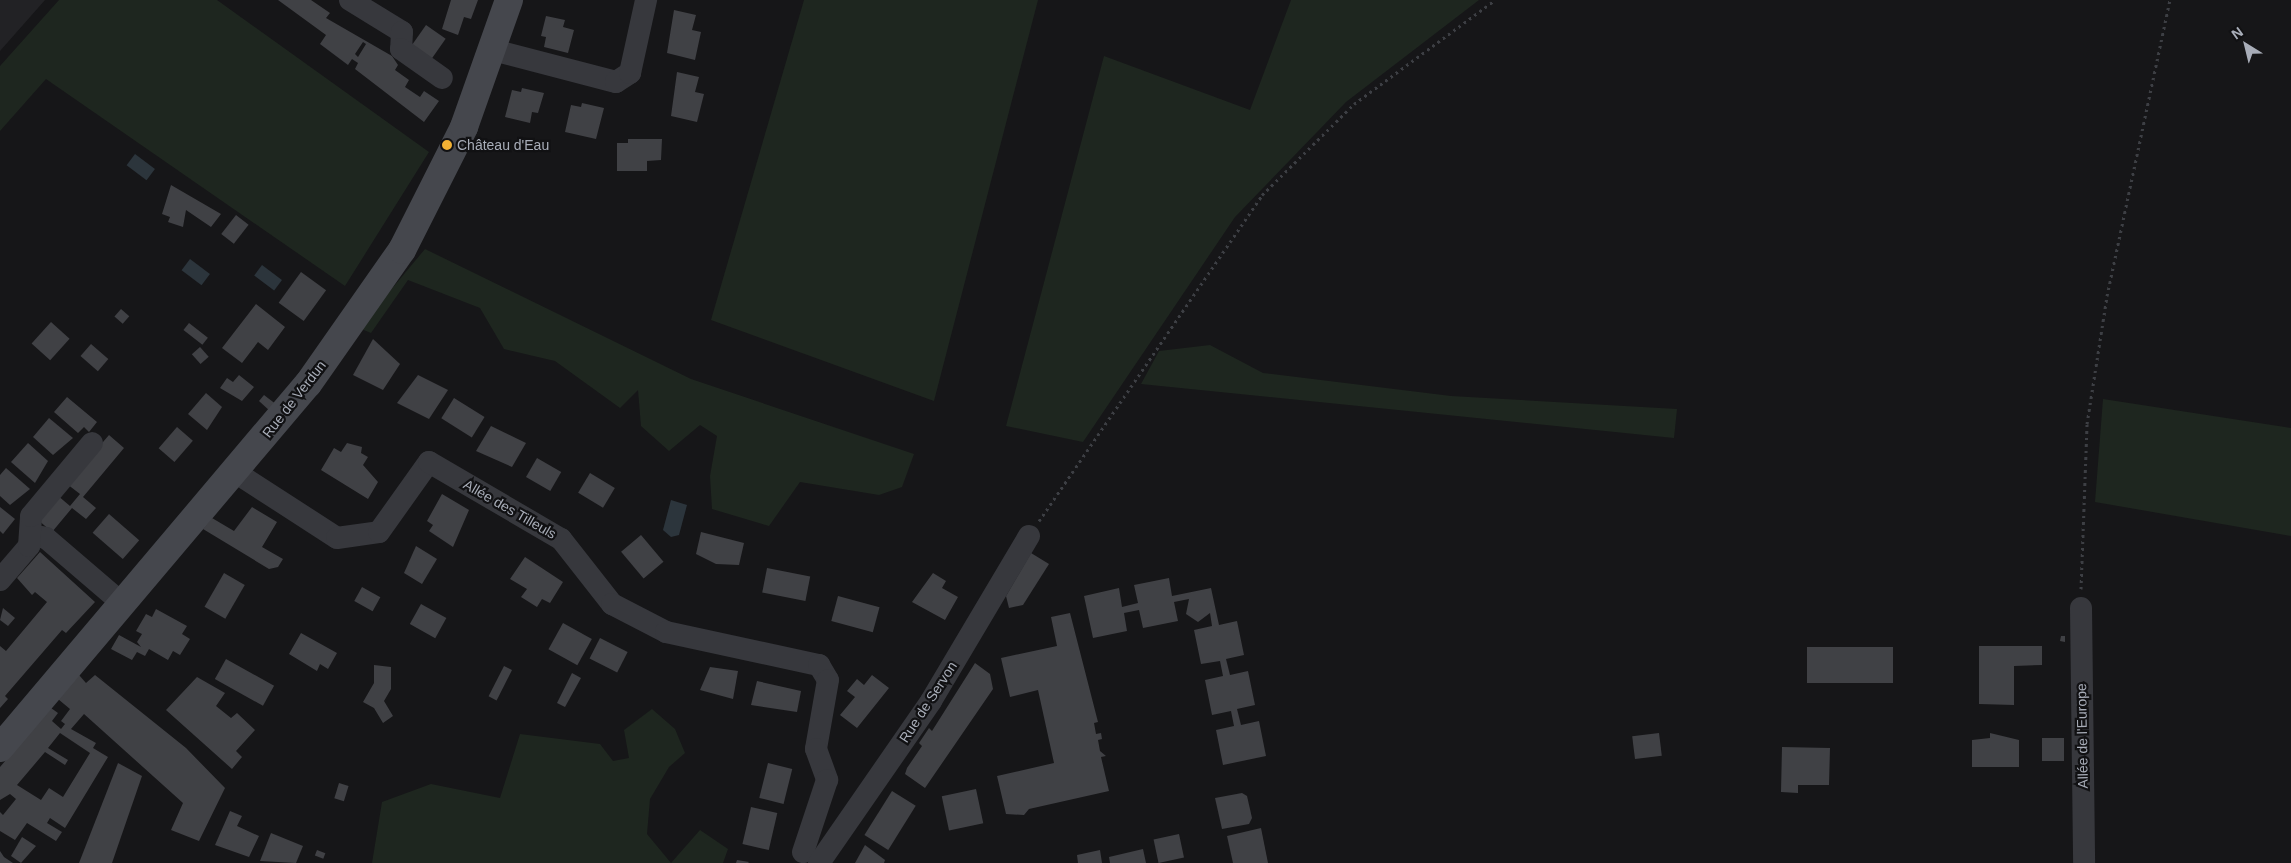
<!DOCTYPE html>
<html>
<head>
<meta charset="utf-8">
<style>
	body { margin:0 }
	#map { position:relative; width:2291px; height:863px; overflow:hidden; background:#161618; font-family:Arial,sans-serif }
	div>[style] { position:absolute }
	.built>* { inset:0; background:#222225 }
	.green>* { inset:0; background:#1e261f }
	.water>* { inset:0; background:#2c353c; transform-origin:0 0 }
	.building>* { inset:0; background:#404145; transform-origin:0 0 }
	.path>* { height:3px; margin-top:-1.5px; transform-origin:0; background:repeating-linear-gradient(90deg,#3d3f44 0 2.5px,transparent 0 6.5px) }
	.street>* { height:22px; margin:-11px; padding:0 11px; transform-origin:11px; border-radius:11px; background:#37383d }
	.secondary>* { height:28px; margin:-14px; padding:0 14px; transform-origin:14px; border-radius:14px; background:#45474d }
	.dots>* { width:14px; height:14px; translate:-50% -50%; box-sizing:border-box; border:2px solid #111113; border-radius:50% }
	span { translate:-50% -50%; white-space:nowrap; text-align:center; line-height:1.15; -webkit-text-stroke:4.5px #111113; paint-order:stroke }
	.poi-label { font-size:14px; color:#a8adb8 }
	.left { translate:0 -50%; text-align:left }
	.street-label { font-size:14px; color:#a8adb8 }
	.north { position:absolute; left:2221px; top:20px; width:50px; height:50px; -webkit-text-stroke:4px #111113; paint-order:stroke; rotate:324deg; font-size:14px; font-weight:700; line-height:20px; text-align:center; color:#a8adb8 }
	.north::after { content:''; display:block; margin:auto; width:18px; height:22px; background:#a8adb8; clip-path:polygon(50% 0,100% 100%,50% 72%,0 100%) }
</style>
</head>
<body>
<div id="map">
	<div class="built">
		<div style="clip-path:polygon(0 0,45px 0,0 51px)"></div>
	</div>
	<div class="green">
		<div style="clip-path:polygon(59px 0,217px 0,429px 152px,345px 286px,46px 79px,0 131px,0 66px)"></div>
		<div style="clip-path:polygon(804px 0,1038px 0,934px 401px,711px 320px)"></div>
		<div style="clip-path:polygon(1291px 0,1479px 0,1346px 102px,1235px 217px,1083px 442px,1006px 426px,1104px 56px,1250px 110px)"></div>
		<div style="clip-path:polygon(425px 249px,691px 379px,914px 454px,902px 487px,879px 495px,800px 482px,769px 526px,712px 509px,710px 476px,717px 436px,700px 425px,669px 451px,641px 426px,638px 390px,620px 408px,555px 361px,504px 349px,480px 308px,408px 280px,371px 333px,359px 328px)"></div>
		<div style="clip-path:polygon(1210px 345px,1263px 373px,1451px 396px,1677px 409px,1674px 438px,1141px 384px,1159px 351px)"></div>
		<div style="clip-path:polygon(2103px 399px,2291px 428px,2291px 536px,2095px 502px)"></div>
		<div style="clip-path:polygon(652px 709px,675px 729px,685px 753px,669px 767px,650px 799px,647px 834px,671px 863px,700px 830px,728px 849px,723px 863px,372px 863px,382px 802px,431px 784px,500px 798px,520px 734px,600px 744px,613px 761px,629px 758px,624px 730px)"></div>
	</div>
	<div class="water">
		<div style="left:135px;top:154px;width:25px;height:14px;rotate:37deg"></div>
		<div style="left:190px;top:259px;width:25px;height:14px;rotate:37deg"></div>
		<div style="left:262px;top:265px;width:25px;height:13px;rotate:37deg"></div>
		<div style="clip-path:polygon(671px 500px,687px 505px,679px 535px,671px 537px,663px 530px)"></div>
	</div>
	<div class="building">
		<div style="clip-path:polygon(evenodd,278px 0,311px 0,330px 13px,326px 18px,392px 56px,398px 65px,395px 70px,409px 80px,405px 87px,420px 97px,424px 91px,439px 101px,424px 122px,355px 69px,358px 63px,352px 59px,348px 65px,320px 44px,326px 35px,278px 0,363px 42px,366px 44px,358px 57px,355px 54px,363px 42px)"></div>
		<div style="clip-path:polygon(451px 0,478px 0,471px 19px,464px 17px,458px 35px,442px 29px)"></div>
		<div style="clip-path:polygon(674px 10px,696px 15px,692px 30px,701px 32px,695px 60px,667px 53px)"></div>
		<div style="clip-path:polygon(546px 16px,565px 20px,563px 27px,574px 30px,568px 53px,544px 47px,546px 37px,541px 36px)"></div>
		<div style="left:426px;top:25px;width:24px;height:29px;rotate:35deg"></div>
		<div style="clip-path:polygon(677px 72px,699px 77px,695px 92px,704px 94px,697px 122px,671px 116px)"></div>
		<div style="clip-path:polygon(522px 88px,544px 93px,538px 113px,532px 112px,530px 123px,505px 117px,512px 90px,521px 92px)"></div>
		<div style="clip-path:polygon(582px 103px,604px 108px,596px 139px,565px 132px,571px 105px,581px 107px)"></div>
		<div style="clip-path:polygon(628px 139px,662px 139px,661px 160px,647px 161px,647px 171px,617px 171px,617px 143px,628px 143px)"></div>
		<div style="clip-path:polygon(171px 185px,221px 214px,211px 227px,186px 210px,183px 227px,168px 222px,170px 217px,162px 214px)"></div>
		<div style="left:236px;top:215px;width:16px;height:24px;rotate:38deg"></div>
		<div style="left:301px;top:272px;width:31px;height:38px;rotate:36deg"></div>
		<div style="clip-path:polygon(256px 304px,285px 327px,268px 350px,258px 342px,242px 363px,222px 348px)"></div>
		<div style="left:121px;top:309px;width:11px;height:10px;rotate:41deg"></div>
		<div style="left:51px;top:322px;width:25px;height:29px;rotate:42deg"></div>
		<div style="left:189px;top:323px;width:24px;height:9px;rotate:38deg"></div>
		<div style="clip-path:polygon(373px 339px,400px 364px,383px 390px,353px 375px)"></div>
		<div style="left:91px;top:344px;width:23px;height:16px;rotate:41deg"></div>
		<div style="left:200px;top:347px;width:13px;height:11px;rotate:48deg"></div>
		<div style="clip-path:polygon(239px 375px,254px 387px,242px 401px,220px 388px,227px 378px,233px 382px)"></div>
		<div style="clip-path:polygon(418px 375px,448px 390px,429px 419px,397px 403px)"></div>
		<div style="clip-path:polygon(206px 393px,222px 407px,207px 430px,188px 414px)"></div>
		<div style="clip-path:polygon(264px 395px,277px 405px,271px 412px,259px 401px)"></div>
		<div style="clip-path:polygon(67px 397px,97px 422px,89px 432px,84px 427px,78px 433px,54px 412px)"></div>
		<div style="left:454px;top:398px;width:36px;height:24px;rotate:32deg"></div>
		<div style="clip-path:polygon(49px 418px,73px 438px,53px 455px,33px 437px)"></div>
		<div style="clip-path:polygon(491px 426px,526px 443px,512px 467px,476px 451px)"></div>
		<div style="left:177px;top:427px;width:21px;height:28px;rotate:41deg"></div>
		<div style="clip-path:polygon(109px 435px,124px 448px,83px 497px,96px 508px,86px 519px,72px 508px,52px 532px,37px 519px,57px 495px,70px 506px,80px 494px,67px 484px)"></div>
		<div style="clip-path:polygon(28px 443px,48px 461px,35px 483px,11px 462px)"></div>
		<div style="clip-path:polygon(347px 443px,362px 447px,361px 453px,368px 457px,363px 465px,378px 482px,368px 499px,321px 470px,334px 448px,341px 452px)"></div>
		<div style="left:537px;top:458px;width:28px;height:22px;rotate:30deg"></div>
		<div style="clip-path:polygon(6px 468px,30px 489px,10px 505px,0 496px,0 475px)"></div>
		<div style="left:590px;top:473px;width:29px;height:23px;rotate:31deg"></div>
		<div style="clip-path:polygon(442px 494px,469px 510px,453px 547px,429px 531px,433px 525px,427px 521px)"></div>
		<div style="clip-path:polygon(0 507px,15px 519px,3px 534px,0 531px)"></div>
		<div style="clip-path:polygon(252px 507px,277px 522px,262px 547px,283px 559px,278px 567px,269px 569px,203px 529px,212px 518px,234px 531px)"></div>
		<div style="left:109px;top:514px;width:40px;height:25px;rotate:41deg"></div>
		<div style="clip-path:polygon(701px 532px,744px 543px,739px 565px,716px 564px,696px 554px)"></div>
		<div style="left:641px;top:535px;width:35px;height:26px;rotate:50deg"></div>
		<div style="clip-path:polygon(416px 546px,437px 559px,422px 584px,404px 573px)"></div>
		<div style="clip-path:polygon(40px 552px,95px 602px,66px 633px,62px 630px,5px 696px,8px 699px,0 708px,0 646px,6px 651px,47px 602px,35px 592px,32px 595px,17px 578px)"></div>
		<div style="clip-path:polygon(1031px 553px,1049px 564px,1023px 605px,1009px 608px,1006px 596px)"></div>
		<div style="clip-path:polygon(525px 557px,563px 582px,550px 603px,542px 599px,537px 607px,521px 597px,527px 589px,510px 579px)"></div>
		<div style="left:767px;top:568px;width:44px;height:25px;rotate:11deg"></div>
		<div style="left:224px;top:573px;width:24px;height:39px;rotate:30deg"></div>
		<div style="clip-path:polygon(933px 573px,946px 581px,942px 588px,958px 597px,945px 620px,912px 602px)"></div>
		<div style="clip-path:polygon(1169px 578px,1172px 596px,1211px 588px,1219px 625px,1237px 621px,1244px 655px,1226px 659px,1230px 675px,1248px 671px,1255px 705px,1237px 709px,1241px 725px,1259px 721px,1266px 756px,1223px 765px,1216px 730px,1234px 726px,1231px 711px,1212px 715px,1205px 680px,1223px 676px,1220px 661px,1201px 664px,1194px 630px,1212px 626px,1210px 613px,1198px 622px,1186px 614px,1189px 599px,1174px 602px,1178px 621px,1143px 628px,1139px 610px,1124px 613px,1127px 631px,1093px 638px,1084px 596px,1119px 588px,1122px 607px,1138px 603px,1134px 585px)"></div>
		<div style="left:362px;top:587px;width:21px;height:16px;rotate:29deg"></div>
		<div style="left:838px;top:596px;width:43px;height:26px;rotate:15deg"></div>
		<div style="left:421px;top:604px;width:29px;height:23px;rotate:29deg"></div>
		<div style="clip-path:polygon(3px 608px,15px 618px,8px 626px,0 620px)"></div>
		<div style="clip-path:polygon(156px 609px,187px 626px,182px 634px,190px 639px,180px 655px,173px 651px,168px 660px,149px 649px,145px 656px,137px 652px,132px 660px,111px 649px,119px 635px,141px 647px,137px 642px,142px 634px,136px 631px,146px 614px,152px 617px)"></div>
		<div style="clip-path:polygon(1070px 613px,1098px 722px,1094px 723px,1096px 734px,1101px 733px,1102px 739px,1098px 740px,1100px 751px,1106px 756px,1101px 757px,1109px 791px,1029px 809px,1024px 815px,1006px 814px,997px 776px,1054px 763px,1038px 690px,1010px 697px,1001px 658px,1057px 646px,1051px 617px)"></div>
		<div style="left:563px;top:623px;width:33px;height:30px;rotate:29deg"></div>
		<div style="clip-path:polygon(301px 633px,337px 653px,328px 669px,320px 664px,317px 671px,289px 654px)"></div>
		<div style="clip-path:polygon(2061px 636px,2065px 636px,2065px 642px,2060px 641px)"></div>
		<div style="left:600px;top:638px;width:31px;height:23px;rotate:27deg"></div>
		<div style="clip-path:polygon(1979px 646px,2042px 646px,2042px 665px,2014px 666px,2014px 705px,1979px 704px)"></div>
		<div style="left:1893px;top:647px;width:36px;height:86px;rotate:90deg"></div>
		<div style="left:226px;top:659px;width:55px;height:23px;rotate:29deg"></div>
		<div style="clip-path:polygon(975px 663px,990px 674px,993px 689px,925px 788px,905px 774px,907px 768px,922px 746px,919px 743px,929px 728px,932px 731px)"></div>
		<div style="clip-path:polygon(374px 665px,391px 667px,391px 689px,384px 701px,393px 716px,383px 723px,374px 708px,363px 702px,374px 683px)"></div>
		<div style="left:504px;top:666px;width:9px;height:34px;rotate:27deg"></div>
		<div style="clip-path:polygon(710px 667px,738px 671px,733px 699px,700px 690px)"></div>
		<div style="clip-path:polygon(572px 673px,581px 678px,565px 707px,557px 703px)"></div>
		<div style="clip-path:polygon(evenodd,79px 675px,86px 683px,95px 675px,186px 748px,225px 788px,199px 841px,171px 830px,183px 803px,84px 714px,71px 729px,96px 743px,93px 748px,108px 757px,65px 828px,50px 818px,47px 823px,62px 832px,56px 841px,27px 823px,15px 840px,0 831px,0 812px,3px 815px,16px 799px,10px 794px,0 800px,0 767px,51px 708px,58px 713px,52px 721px,61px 729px,65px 724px,61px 721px,70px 709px,58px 699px,79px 675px,60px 733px,90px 753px,63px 797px,49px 788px,41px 800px,17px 785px,45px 752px,65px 765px,68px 760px,48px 748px,60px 733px)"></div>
		<div style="clip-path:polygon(872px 675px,889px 688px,857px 728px,840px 715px,855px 697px,847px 691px,857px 679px,864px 685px)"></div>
		<div style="clip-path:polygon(197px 677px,225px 693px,216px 706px,231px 718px,237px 713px,255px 730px,236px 751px,242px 757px,232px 769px,166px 710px)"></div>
		<div style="clip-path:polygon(757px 681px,801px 691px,797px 712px,751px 705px)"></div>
		<div style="left:1659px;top:733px;width:23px;height:27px;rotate:83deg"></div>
		<div style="clip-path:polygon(1990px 733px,2019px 740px,2019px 767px,1972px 767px,1972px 740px,1990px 738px)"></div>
		<div style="left:2042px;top:738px;width:22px;height:23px"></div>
		<div style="clip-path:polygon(1782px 747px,1830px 748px,1829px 785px,1798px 785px,1798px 793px,1781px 792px)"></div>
		<div style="clip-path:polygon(118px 763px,142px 776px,112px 863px,79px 863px)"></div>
		<div style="left:768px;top:763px;width:25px;height:36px;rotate:14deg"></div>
		<div style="left:339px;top:783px;width:10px;height:16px;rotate:17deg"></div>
		<div style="left:976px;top:789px;width:35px;height:35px;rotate:78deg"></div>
		<div style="left:892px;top:791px;width:28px;height:52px;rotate:32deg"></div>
		<div style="clip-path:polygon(1242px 793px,1247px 796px,1252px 818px,1249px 824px,1222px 829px,1215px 798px)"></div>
		<div style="left:751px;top:807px;width:27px;height:38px;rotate:13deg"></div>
		<div style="clip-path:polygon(230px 811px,242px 816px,237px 826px,259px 836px,249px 857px,215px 845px)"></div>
		<div style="clip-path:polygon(1261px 828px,1268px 863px,1233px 863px,1227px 836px)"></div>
		<div style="clip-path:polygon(271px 833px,303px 846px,296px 863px,260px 861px)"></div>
		<div style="left:1179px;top:834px;width:24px;height:26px;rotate:78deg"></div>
		<div style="clip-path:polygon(22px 837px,36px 846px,21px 863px,11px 856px)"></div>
		<div style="clip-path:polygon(865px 845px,885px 860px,884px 863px,855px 863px)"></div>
		<div style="clip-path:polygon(1143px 849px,1146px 863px,1110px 863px,1109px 857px)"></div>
		<div style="left:317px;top:850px;width:9px;height:6px;rotate:21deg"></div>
		<div style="clip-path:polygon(1100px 850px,1102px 863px,1078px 863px,1077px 855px)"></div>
		<div style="clip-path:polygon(0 851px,4px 857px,13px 863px,0 863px)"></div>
		<div style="clip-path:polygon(737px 860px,749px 862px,748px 863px,736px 863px)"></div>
	</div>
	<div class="path">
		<div style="left:1039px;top:521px;width:395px;rotate:-55.6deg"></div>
		<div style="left:1262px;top:195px;width:129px;rotate:-44.7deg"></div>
		<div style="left:1354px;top:104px;width:175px;rotate:-36.4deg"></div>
		<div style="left:2081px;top:589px;width:165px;rotate:-87.9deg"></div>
		<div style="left:2087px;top:424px;width:130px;rotate:-81.1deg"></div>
		<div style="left:2107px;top:296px;width:303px;rotate:-78deg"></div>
	</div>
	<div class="street">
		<div style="left:350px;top:0;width:61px;rotate:31.6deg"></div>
		<div style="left:402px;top:32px;width:17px;rotate:93deg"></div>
		<div style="left:401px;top:49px;width:50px;rotate:35.3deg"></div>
		<div style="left:493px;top:50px;width:127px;rotate:14.6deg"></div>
		<div style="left:616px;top:82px;width:17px;rotate:-33deg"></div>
		<div style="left:630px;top:73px;width:75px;rotate:-77.6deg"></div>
		<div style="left:235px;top:472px;width:121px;rotate:32.9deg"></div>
		<div style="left:337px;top:538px;width:42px;rotate:-8.1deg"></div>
		<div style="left:379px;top:532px;width:86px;rotate:-54.5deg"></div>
		<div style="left:429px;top:462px;width:153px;rotate:30.3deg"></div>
		<div style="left:561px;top:539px;width:83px;rotate:51.9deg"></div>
		<div style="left:612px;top:604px;width:61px;rotate:27.4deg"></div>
		<div style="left:666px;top:632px;width:157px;rotate:12.2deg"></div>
		<div style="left:819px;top:665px;width:17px;rotate:59deg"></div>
		<div style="left:828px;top:680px;width:70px;rotate:99.9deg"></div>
		<div style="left:816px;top:749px;width:33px;rotate:70deg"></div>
		<div style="left:827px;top:780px;width:76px;rotate:108.4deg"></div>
		<div style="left:31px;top:535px;width:15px;rotate:11deg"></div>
		<div style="left:46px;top:538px;width:101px;rotate:40.6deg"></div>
		<div style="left:0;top:580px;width:45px;rotate:-49.5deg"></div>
		<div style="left:29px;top:546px;width:30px;rotate:-86deg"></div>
		<div style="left:31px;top:516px;width:95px;rotate:-50.1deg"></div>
		<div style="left:2081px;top:608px;width:255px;rotate:89.3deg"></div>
		<div style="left:819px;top:863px;width:197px;rotate:-55.3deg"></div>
		<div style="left:931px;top:701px;width:192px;rotate:-59.3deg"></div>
	</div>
	<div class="secondary">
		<div style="left:0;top:748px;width:477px;rotate:-49.8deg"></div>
		<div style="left:308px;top:384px;width:164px;rotate:-55deg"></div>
		<div style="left:402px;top:250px;width:138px;rotate:-63.2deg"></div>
		<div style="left:464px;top:127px;width:135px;rotate:-70.5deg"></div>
	</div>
	<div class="dots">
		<div style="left:447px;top:145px;background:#f2b134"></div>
	</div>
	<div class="poi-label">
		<span class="left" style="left:457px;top:145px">Château d'Eau</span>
	</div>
	<div class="street-label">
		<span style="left:294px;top:399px;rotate:-52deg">Rue de Verdun</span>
		<span style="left:510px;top:509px;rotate:30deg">Allée des Tilleuls</span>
		<span style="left:928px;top:702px;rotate:-57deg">Rue de Servon</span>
		<span style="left:2082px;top:736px;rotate:-91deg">Allée de l'Europe</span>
	</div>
	<div class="north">N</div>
</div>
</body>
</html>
